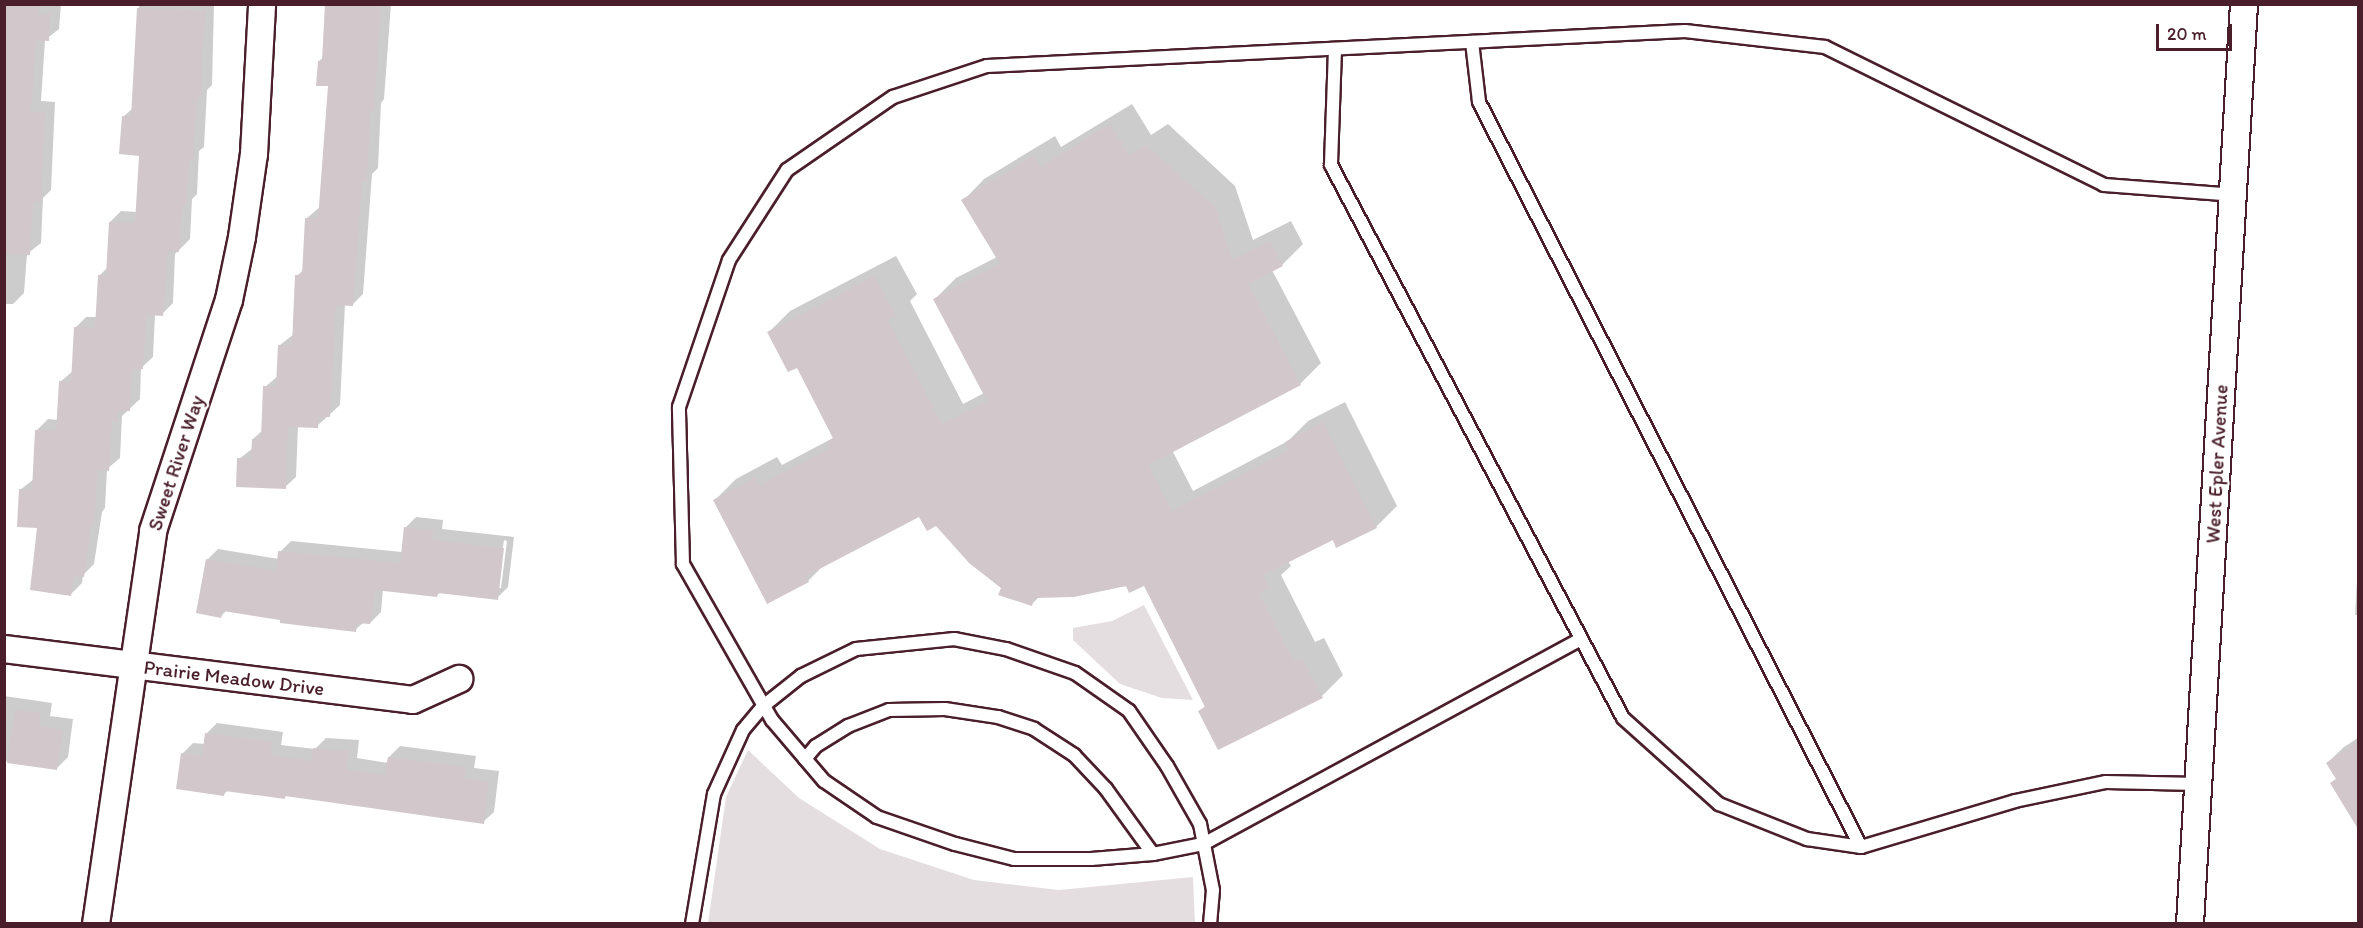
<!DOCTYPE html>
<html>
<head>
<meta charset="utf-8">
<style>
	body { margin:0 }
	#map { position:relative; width:2363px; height:928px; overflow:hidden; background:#fff; font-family:Itim,sans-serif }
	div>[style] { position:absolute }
	.green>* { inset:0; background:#e5dee0 }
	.shadow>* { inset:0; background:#0003 }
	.building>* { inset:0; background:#d2c7cb }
	.roads { filter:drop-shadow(2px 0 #4a1f2b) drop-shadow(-2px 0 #4a1f2b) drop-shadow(0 2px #4a1f2b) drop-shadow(0 -2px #4a1f2b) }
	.lane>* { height:12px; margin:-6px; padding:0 6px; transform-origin:6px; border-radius:6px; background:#fff }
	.street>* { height:26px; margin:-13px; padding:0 13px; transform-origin:13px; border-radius:13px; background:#fff }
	span { translate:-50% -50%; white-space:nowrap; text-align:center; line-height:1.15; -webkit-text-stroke:4.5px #fff; paint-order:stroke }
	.street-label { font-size:20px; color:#4a1f2b }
	.frame { position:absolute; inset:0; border:6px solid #4a1f2b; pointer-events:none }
	.scale { position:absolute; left:2156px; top:24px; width:76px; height:27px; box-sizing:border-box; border:3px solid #4a1f2b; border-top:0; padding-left:8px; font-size:18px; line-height:21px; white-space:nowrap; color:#4a1f2b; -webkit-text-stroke:4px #fff; paint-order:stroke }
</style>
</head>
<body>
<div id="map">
	<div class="green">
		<div style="clip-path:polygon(1144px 605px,1193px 700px,1162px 698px,1120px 684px,1073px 640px,1073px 628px,1112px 621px)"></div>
		<div style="clip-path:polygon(748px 750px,799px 798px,880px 849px,974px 880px,1059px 890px,1193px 877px,1195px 923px,708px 923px,726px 797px)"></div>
	</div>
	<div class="shadow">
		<div style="clip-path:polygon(4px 4px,61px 4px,59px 29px,45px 40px,41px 101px,55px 102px,51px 190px,43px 198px,41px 243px,27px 254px,24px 293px,13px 304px,6px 304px,4px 323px)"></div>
		<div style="clip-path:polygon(139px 4px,214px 4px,212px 85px,207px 90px,204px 147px,199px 151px,197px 194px,192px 199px,190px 239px,175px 254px,173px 303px,162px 314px,155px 314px,153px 357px,141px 368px,140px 399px,122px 416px,120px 458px,107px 469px,105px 508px,102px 512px,94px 564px,83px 575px,82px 583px,71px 594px,20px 490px,34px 479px,37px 430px,48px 419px,58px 420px,60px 382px,73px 371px,75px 328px,86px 317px,97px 317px,99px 276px,108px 267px,110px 222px,121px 211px,137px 212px,140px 154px,123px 117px,133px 108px)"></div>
		<div style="clip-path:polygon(325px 4px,391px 4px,384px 99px,381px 103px,378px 168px,372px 174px,363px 294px,352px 305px,345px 304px,340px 405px,317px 426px,298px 425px,296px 477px,285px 487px,239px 459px,253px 448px,253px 439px,263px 430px,265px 387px,278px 376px,280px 345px,294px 334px,297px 276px,304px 269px,307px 218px,320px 207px,330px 85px,319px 61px,324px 57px)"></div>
		<div style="clip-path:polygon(1132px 104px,1151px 135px,1168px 124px,1235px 186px,1253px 240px,1291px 221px,1303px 244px,1282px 265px,1272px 270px,1321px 363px,1300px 384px,1172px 450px,1193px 491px,1288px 441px,1308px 421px,1345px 402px,1397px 506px,1376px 527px,1333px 538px,1288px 561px,1291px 566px,1281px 575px,1315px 642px,1324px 638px,1343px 675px,1322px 696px,1200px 711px,1206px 705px,1145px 584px,1040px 596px,1032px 604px,1003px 587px,937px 524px,920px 515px,825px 564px,808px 581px,715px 500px,736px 479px,777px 457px,782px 465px,833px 438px,797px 366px,769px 332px,790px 311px,896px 256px,917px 294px,910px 301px,963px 404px,984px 393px,935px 299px,956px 278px,997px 257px,963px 201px,984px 179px,1055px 136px,1061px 147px)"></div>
		<div style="clip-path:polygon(evenodd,416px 517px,443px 520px,442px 529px,514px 537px,508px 587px,497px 598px,441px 592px,437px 595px,383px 589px,381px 612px,370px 623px,364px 622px,355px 630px,227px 610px,221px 616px,207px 560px,218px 549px,279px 559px,280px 552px,291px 541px,402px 552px,405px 528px,416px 517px,504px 540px,507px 541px,501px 588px,497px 588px,504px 540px)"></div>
		<div style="clip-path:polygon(2358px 561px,2358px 615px,2355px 615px)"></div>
		<div style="clip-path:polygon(4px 696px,52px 703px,50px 716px,73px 719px,68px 757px,57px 768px,4px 761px)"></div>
		<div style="clip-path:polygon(217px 723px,283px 732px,281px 745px,315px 749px,326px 738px,359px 740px,357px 758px,388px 763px,389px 757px,400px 746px,476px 756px,474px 768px,499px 771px,494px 812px,483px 822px,287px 795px,284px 798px,228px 790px,223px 795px,182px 754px,193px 743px,205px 744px,206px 734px)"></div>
		<div style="clip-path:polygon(2358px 738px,2358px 826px,2332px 783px,2337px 778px,2327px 763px,2344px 747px)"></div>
	</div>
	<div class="building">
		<div style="clip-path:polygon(4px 4px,39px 4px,39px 14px,50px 14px,49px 41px,36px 40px,31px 112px,45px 112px,41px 203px,33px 202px,30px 255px,4px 254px)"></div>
		<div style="clip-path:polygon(325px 4px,381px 4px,374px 111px,370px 111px,367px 181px,362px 181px,353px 306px,336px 305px,330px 417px,318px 417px,318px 428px,288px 427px,286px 489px,236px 487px,237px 458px,251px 459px,252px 439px,261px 439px,263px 386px,276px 386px,278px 345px,292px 345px,295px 275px,302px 275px,305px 218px,318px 219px,328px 86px,316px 86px,318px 61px,322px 61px)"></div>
		<div style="clip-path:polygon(137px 8px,206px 11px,202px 50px,202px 97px,197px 97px,193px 159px,189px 159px,186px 207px,182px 206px,179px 252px,168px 251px,163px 316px,146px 315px,143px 369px,132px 369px,130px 411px,118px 411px,118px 422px,112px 421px,109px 471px,97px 470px,95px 521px,92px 520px,84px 577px,74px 576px,71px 596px,30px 590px,37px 528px,17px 527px,19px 489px,32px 490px,35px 430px,56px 431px,59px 381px,71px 382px,74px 327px,95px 328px,98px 275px,106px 275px,109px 222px,135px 223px,139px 156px,119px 154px,122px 116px,131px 117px)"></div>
		<div style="clip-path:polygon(1110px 124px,1129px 155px,1146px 145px,1215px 207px,1232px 260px,1270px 241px,1283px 266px,1248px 284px,1301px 385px,1148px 465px,1172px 511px,1289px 450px,1285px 442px,1323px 422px,1377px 528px,1336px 548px,1333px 540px,1263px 575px,1270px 588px,1259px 594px,1294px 662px,1302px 658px,1323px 698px,1218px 750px,1198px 711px,1205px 707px,1144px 586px,1129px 593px,1126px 586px,1074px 597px,1034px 598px,1032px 606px,998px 595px,1001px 588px,969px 563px,936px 526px,927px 531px,919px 517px,806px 576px,809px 582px,767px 604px,713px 500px,756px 477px,760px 485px,830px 448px,827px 442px,833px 438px,797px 368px,788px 372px,767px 332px,875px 276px,896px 316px,888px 320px,942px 424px,987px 401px,933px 299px,1000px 264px,961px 200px,1033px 156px,1040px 167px)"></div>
		<div style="clip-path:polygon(404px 527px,433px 530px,432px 540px,504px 548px,498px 600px,438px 593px,437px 597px,375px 590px,370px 624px,357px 623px,356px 632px,280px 623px,280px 620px,223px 611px,221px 618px,196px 613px,206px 559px,276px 571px,278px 551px,400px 563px)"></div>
		<div style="clip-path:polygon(15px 710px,41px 713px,39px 726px,63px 730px,57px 770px,7px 763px)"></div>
		<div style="clip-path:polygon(205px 733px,272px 742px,271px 755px,312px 761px,313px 748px,349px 751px,346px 769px,384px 775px,388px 757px,466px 767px,464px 778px,489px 782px,484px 824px,285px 796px,285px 799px,225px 791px,224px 796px,176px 789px,181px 753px,202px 756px)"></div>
		<div style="clip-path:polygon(2358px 742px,2358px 829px,2330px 783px,2336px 779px,2326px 763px)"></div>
	</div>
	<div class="roads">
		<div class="lane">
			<div style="left:1472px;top:42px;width:60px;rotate:83.3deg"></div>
			<div style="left:1479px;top:102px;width:837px;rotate:62.85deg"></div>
			<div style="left:1335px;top:49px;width:116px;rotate:92deg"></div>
			<div style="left:1331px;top:165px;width:625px;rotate:62.16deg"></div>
			<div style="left:1623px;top:718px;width:129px;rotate:41.9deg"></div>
			<div style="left:1719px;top:804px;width:95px;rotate:21.7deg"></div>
			<div style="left:1807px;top:839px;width:55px;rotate:8.4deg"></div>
			<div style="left:1861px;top:847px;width:161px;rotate:-16.6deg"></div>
			<div style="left:2015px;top:801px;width:93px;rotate:-11.8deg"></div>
			<div style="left:2106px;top:782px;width:92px;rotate:1.2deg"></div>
			<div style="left:1581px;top:639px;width:430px;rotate:151.5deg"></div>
			<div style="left:1203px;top:844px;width:51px;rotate:168.7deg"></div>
			<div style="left:1153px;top:854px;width:62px;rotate:175.4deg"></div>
			<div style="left:1091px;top:859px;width:77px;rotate:180deg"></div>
			<div style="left:1014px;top:859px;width:61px;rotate:-165.7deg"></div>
			<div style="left:955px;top:844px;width:83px;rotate:-160.9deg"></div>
			<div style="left:877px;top:817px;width:64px;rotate:-145.8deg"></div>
			<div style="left:824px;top:781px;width:80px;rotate:-130.4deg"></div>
			<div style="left:772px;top:720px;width:180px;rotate:-119.7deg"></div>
			<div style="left:683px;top:564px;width:157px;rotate:-91.5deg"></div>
			<div style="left:679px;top:407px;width:155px;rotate:-71.2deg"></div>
			<div style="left:729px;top:260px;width:107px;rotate:-57.2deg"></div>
			<div style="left:787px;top:170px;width:129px;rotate:-34.6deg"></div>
			<div style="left:893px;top:97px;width:99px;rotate:-18.3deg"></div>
			<div style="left:987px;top:66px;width:699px;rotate:-2.87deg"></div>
			<div style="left:1685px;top:31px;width:141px;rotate:6.5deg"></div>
			<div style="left:1825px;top:47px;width:311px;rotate:26.3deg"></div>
			<div style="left:2104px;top:185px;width:129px;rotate:4.4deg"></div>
			<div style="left:805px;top:759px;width:17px;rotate:-50deg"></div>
			<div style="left:816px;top:746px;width:38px;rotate:-32deg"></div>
			<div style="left:848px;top:726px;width:44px;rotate:-21.3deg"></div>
			<div style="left:889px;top:710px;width:56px;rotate:-1deg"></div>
			<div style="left:945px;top:709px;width:54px;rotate:8.6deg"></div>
			<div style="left:998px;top:717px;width:38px;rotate:18deg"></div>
			<div style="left:1034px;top:729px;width:48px;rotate:33deg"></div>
			<div style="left:1074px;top:755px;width:47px;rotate:46.7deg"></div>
			<div style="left:1106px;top:789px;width:80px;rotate:54.1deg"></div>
			<div style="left:692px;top:924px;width:132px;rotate:-80.4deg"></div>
			<div style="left:714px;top:794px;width:70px;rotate:-65.6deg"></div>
			<div style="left:743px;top:730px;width:30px;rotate:-50deg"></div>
			<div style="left:762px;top:707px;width:50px;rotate:-38.5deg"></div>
			<div style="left:801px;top:676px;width:61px;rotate:-26.1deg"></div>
			<div style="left:856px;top:649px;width:99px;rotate:-5.8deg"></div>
			<div style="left:954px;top:639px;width:53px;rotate:10.9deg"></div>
			<div style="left:1006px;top:649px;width:73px;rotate:19.2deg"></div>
			<div style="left:1075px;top:673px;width:66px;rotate:35.1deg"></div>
			<div style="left:1129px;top:711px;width:67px;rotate:55.4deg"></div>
			<div style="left:1167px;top:766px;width:67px;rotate:60.4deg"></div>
			<div style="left:1200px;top:824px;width:67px;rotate:78.9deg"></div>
			<div style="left:1213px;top:890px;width:34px;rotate:95deg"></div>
		</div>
		<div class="street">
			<div style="left:4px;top:649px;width:412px;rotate:7.1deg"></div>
			<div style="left:413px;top:700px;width:51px;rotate:-24.5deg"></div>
			<div style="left:96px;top:924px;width:397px;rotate:-81.7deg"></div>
			<div style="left:153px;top:531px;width:243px;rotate:-71.8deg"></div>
			<div style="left:229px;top:300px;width:64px;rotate:-78.3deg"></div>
			<div style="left:242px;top:237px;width:84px;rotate:-81.8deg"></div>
			<div style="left:254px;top:154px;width:150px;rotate:-86.9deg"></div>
			<div style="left:2190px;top:924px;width:922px;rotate:-86.64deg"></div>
		</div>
	</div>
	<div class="street-label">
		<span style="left:176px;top:463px;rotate:-72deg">Sweet River Way</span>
		<span style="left:2217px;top:464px;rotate:-87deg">West Epler Avenue</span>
		<span style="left:234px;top:678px;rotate:7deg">Prairie Meadow Drive</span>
	</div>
	<div class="frame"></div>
	<div class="scale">20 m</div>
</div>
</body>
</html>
